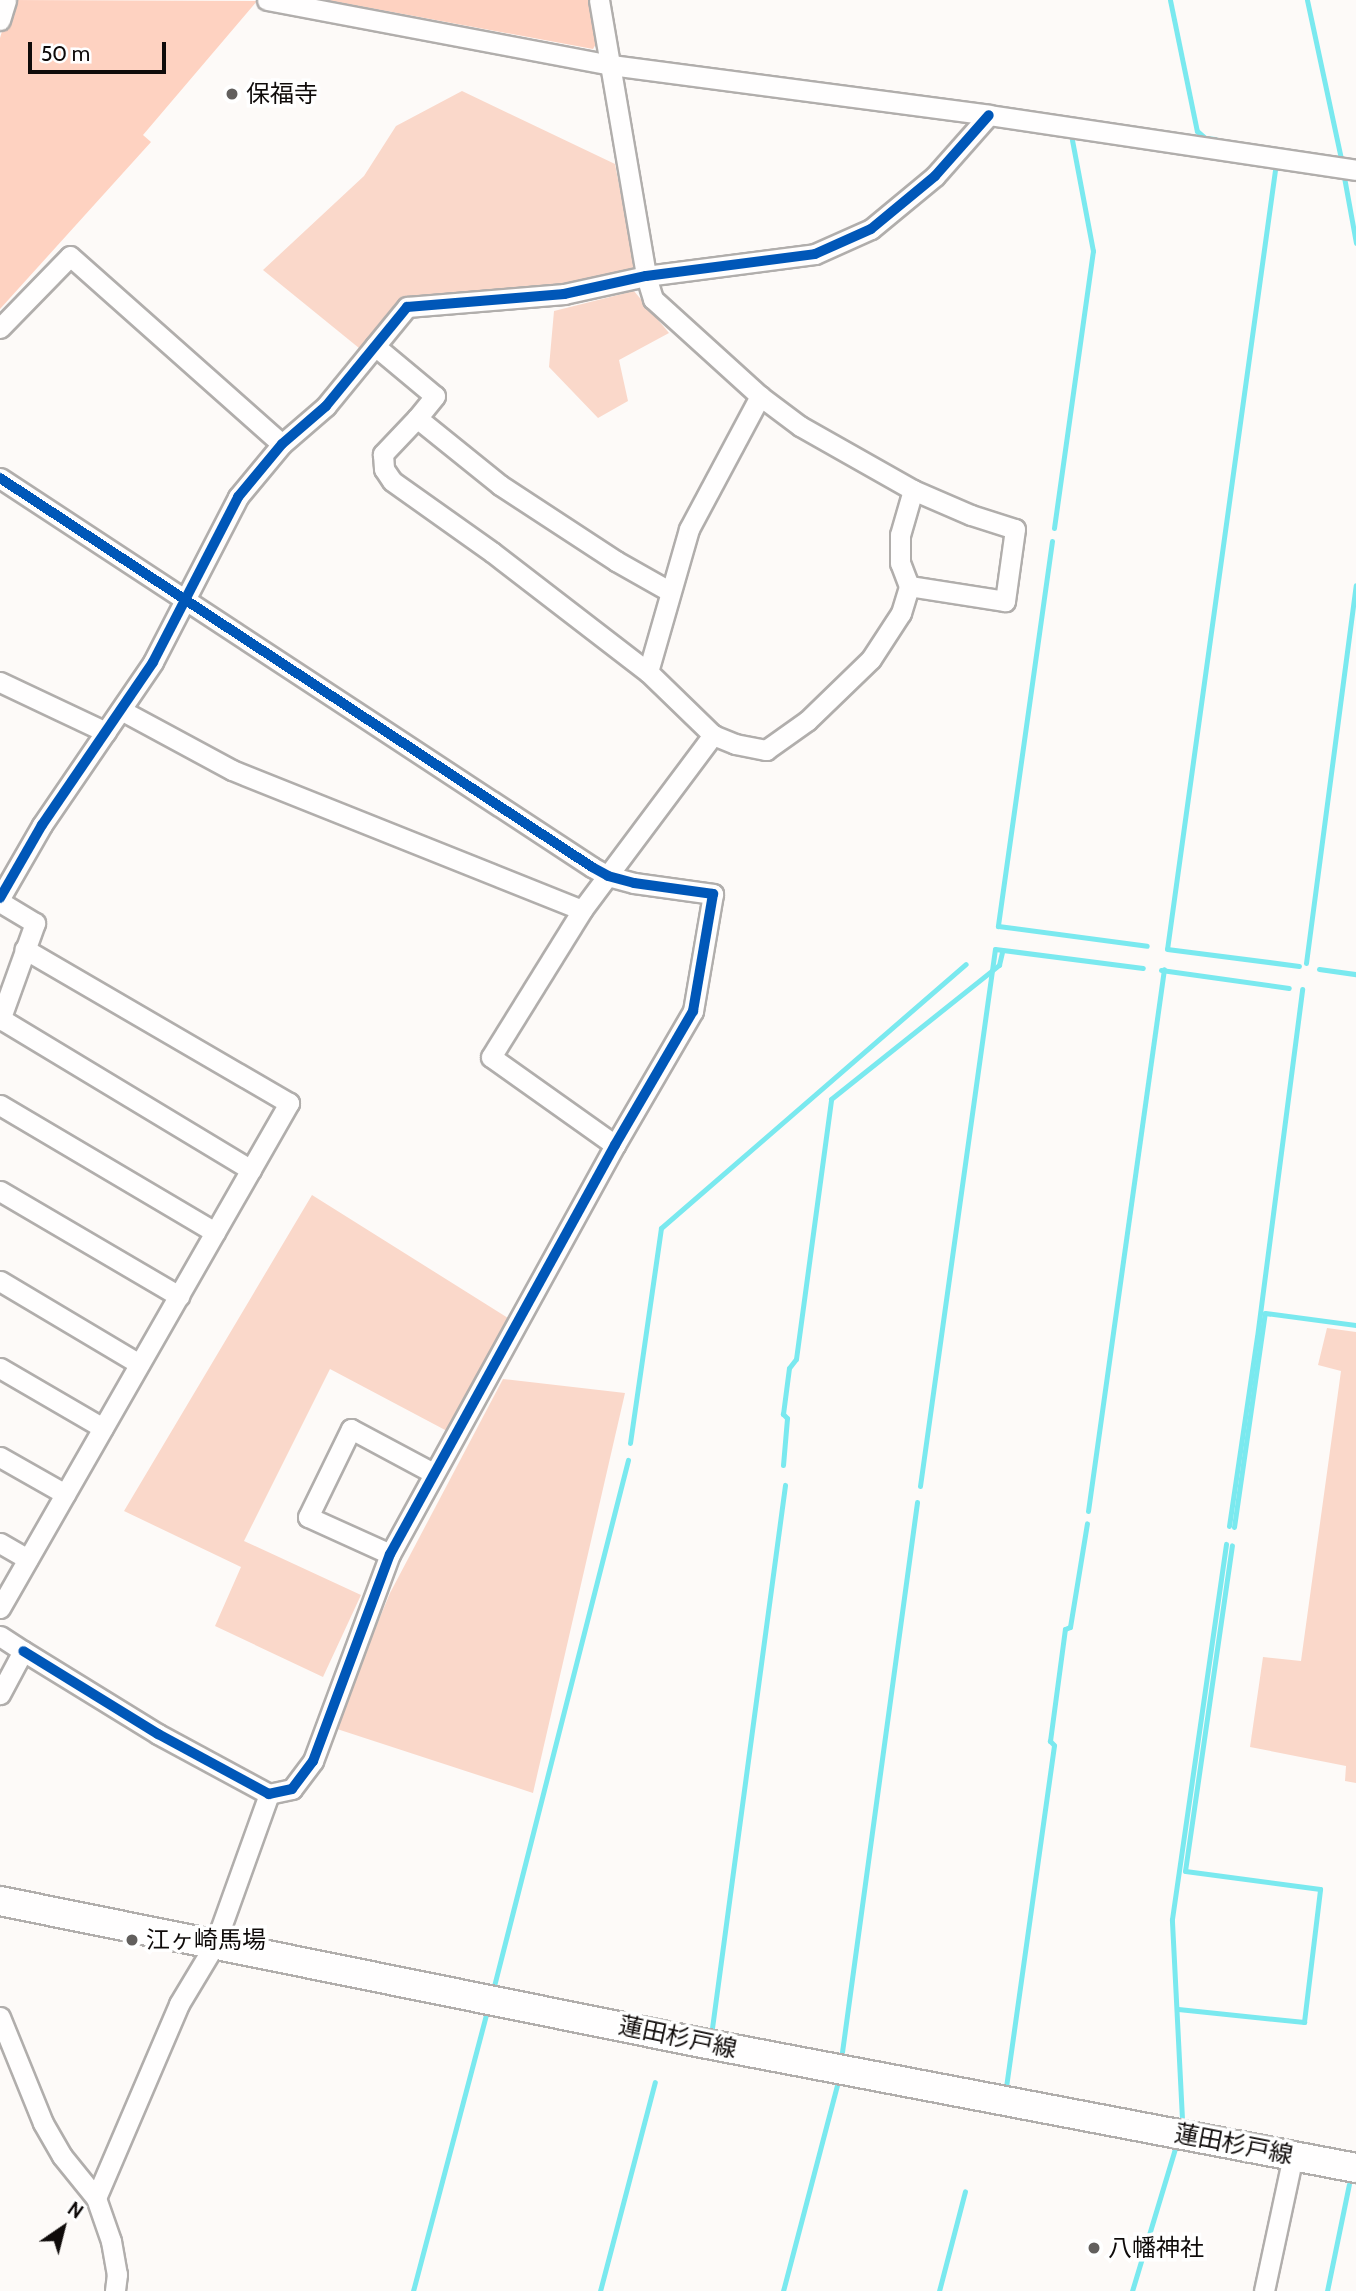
<!DOCTYPE html>
<html>
<head>
<meta charset="utf-8">
<style>
	body { margin:0 }
	#map { position:relative; width:1356px; height:2291px; overflow:hidden; background:#fdfaf8; font-family:Cabin,"Noto Sans JP",sans-serif }
	div>[style] { position:absolute }
	.green>* { inset:0; background:#fed2c1 }
	.forest>* { inset:0; background:#fad8ca }
	.stream>* { height:5px; margin:-2.5px; padding:0 2.5px; transform-origin:2.5px; border-radius:2.5px; background:#7ae9ef }
	.roads { filter:drop-shadow(2px 0 #b1aeac) drop-shadow(-2px 0 #b1aeac) drop-shadow(0 2px #b1aeac) drop-shadow(0 -2px #b1aeac) }
	.minor>* { height:19px; margin:-9.5px; padding:0 9.5px; transform-origin:9.5px; border-radius:9.5px; background:#fffefe }
	.secondary>* { height:28px; margin:-14px; padding:0 14px; transform-origin:14px; border-radius:14px; background:#fffefe }
	.cycleway>* { height:10px; margin:-5px; padding:0 5px; transform-origin:5px; border-radius:5px; background:#0057b8 }
	.dots>* { width:19px; height:19px; translate:-50% -50%; box-sizing:border-box; border:4px solid #fff; border-radius:50% }
	span { translate:-50% -50%; white-space:nowrap; text-align:center; line-height:1.15; -webkit-text-stroke:7px #fff; paint-order:stroke }
	.poi-label { font-size:24px; color:#0f0b0a }
	.left { translate:0 -50%; text-align:left }
	.street-label { font-size:24px; color:#0f0b0a }
	.north { position:absolute; left:28px; top:2193px; width:70px; height:70px; -webkit-text-stroke:5px #fff; paint-order:stroke; rotate:35deg; font-size:19px; font-weight:700; line-height:28px; text-align:center; color:#0f0b0a }
	.north::after { content:''; display:block; margin:auto; width:24px; height:32px; background:#0f0b0a; clip-path:polygon(50% 0,100% 100%,50% 72%,0 100%) }
	.scale { position:absolute; left:28px; top:42px; width:138px; height:32px; box-sizing:border-box; border:4px solid #0f0b0a; border-top:0; padding-left:9px; font-size:21px; line-height:24px; white-space:nowrap; color:#0f0b0a; -webkit-text-stroke:5px #fff; paint-order:stroke }
</style>
</head>
<body>
<div id="map">
	<div class="green">
		<div style="clip-path:polygon(11px 0,257px 1px,143px 135px,151px 142px,0 309px,0 38px)"></div>
		<div style="clip-path:polygon(327px 0,590px 0,597px 42px,593px 49px)"></div>
	</div>
	<div class="forest">
		<div style="clip-path:polygon(462px 91px,615px 164px,636px 269px,519px 292px,408px 296px,359px 348px,263px 270px,364px 176px,396px 126px)"></div>
		<div style="clip-path:polygon(634px 291px,669px 333px,619px 360px,628px 401px,598px 418px,549px 367px,554px 311px)"></div>
		<div style="clip-path:polygon(312px 1195px,508px 1318px,447px 1431px,330px 1369px,244px 1541px,361px 1595px,323px 1677px,215px 1626px,241px 1567px,124px 1511px)"></div>
		<div style="clip-path:polygon(1327px 1328px,1356px 1332px,1356px 1783px,1345px 1781px,1346px 1766px,1250px 1747px,1263px 1657px,1301px 1661px,1341px 1371px,1318px 1365px)"></div>
		<div style="clip-path:polygon(503px 1379px,625px 1393px,533px 1793px,334px 1728px,390px 1593px)"></div>
	</div>
	<div class="stream">
		<div style="left:1170px;top:0;width:134px;rotate:78.4deg"></div>
		<div style="left:1197px;top:131px;width:11px;rotate:41deg"></div>
		<div style="left:1205px;top:138px;width:10px;rotate:6deg"></div>
		<div style="left:1307px;top:0;width:162px;rotate:77.9deg"></div>
		<div style="left:1341px;top:158px;width:6px;rotate:51deg"></div>
		<div style="left:1275px;top:170px;width:786px;rotate:97.89deg"></div>
		<div style="left:1167px;top:949px;width:133px;rotate:7.3deg"></div>
		<div style="left:1344px;top:177px;width:67px;rotate:79.7deg"></div>
		<div style="left:1054px;top:528px;width:280px;rotate:-82deg"></div>
		<div style="left:1093px;top:251px;width:113px;rotate:-100.7deg"></div>
		<div style="left:1052px;top:541px;width:389px;rotate:98deg"></div>
		<div style="left:998px;top:926px;width:150px;rotate:7.6deg"></div>
		<div style="left:1306px;top:963px;width:381px;rotate:-82.5deg"></div>
		<div style="left:1319px;top:969px;width:37px;rotate:8deg"></div>
		<div style="left:1161px;top:970px;width:129px;rotate:8deg"></div>
		<div style="left:630px;top:1443px;width:217px;rotate:-81.8deg"></div>
		<div style="left:661px;top:1228px;width:403px;rotate:-40.9deg"></div>
		<div style="left:783px;top:1465px;width:47px;rotate:-85.1deg"></div>
		<div style="left:787px;top:1418px;width:6px;rotate:-135deg"></div>
		<div style="left:783px;top:1414px;width:46px;rotate:-82.6deg"></div>
		<div style="left:789px;top:1368px;width:11px;rotate:-52deg"></div>
		<div style="left:796px;top:1359px;width:262px;rotate:-82.3deg"></div>
		<div style="left:831px;top:1099px;width:215px;rotate:-38.6deg"></div>
		<div style="left:999px;top:965px;width:13px;rotate:-77deg"></div>
		<div style="left:920px;top:1486px;width:542px;rotate:-82.05deg"></div>
		<div style="left:995px;top:949px;width:149px;rotate:7.3deg"></div>
		<div style="left:1088px;top:1511px;width:547px;rotate:-82.02deg"></div>
		<div style="left:1229px;top:1526px;width:191px;rotate:-81.6deg"></div>
		<div style="left:1257px;top:1337px;width:351px;rotate:-82.6deg"></div>
		<div style="left:1234px;top:1527px;width:216px;rotate:-81.8deg"></div>
		<div style="left:1265px;top:1313px;width:92px;rotate:7.5deg"></div>
		<div style="left:494px;top:1986px;width:543px;rotate:-75.71deg"></div>
		<div style="left:1178px;top:2009px;width:127px;rotate:5.9deg"></div>
		<div style="left:1304px;top:2022px;width:134px;rotate:-83.1deg"></div>
		<div style="left:1320px;top:1889px;width:136px;rotate:-172.4deg"></div>
		<div style="left:1185px;top:1871px;width:329px;rotate:-81.8deg"></div>
		<div style="left:712px;top:2028px;width:548px;rotate:-82.34deg"></div>
		<div style="left:842px;top:2052px;width:555px;rotate:-82.23deg"></div>
		<div style="left:1006px;top:2087px;width:345px;rotate:-82deg"></div>
		<div style="left:1054px;top:1745px;width:6px;rotate:-135deg"></div>
		<div style="left:1050px;top:1741px;width:113px;rotate:-82.4deg"></div>
		<div style="left:1065px;top:1629px;width:5px;rotate:-22deg"></div>
		<div style="left:1070px;top:1627px;width:105px;rotate:-80.7deg"></div>
		<div style="left:1182px;top:2119px;width:200px;rotate:-92.9deg"></div>
		<div style="left:1172px;top:1919px;width:379px;rotate:-81.8deg"></div>
		<div style="left:413px;top:2291px;width:285px;rotate:-75.2deg"></div>
		<div style="left:600px;top:2291px;width:216px;rotate:-75.3deg"></div>
		<div style="left:783px;top:2291px;width:213px;rotate:-75.3deg"></div>
		<div style="left:939px;top:2291px;width:103px;rotate:-75.4deg"></div>
		<div style="left:1132px;top:2291px;width:148px;rotate:-73.2deg"></div>
		<div style="left:1327px;top:2291px;width:109px;rotate:-78.4deg"></div>
	</div>
	<div class="roads">
		<div class="minor">
			<div style="left:267px;top:0;width:350px;rotate:10.7deg"></div>
			<div style="left:611px;top:65px;width:381px;rotate:7.5deg"></div>
			<div style="left:989px;top:115px;width:371px;rotate:8.5deg"></div>
			<div style="left:599px;top:0;width:280px;rotate:80.3deg"></div>
			<div style="left:646px;top:276px;width:24px;rotate:73deg"></div>
			<div style="left:653px;top:299px;width:144px;rotate:42.2deg"></div>
			<div style="left:760px;top:396px;width:50px;rotate:36.9deg"></div>
			<div style="left:800px;top:426px;width:130px;rotate:29.5deg"></div>
			<div style="left:913px;top:490px;width:63px;rotate:23.3deg"></div>
			<div style="left:971px;top:515px;width:46px;rotate:17.7deg"></div>
			<div style="left:1015px;top:529px;width:73px;rotate:97.9deg"></div>
			<div style="left:1005px;top:601px;width:97px;rotate:-171.1deg"></div>
			<div style="left:0;top:20px;width:21px;rotate:-73deg"></div>
			<div style="left:0;top:328px;width:100px;rotate:-45.8deg"></div>
			<div style="left:70px;top:256px;width:283px;rotate:41.6deg"></div>
			<div style="left:375px;top:346px;width:78px;rotate:39.8deg"></div>
			<div style="left:435px;top:396px;width:28px;rotate:129deg"></div>
			<div style="left:417px;top:418px;width:107px;rotate:38.9deg"></div>
			<div style="left:500px;top:485px;width:139px;rotate:33.2deg"></div>
			<div style="left:616px;top:561px;width:61px;rotate:29.5deg"></div>
			<div style="left:417px;top:418px;width:50px;rotate:133.4deg"></div>
			<div style="left:383px;top:454px;width:15px;rotate:86deg"></div>
			<div style="left:384px;top:469px;width:14px;rotate:56deg"></div>
			<div style="left:392px;top:481px;width:123px;rotate:35.4deg"></div>
			<div style="left:492px;top:552px;width:197px;rotate:37.6deg"></div>
			<div style="left:0;top:478px;width:708px;rotate:33.31deg"></div>
			<div style="left:592px;top:867px;width:18px;rotate:29deg"></div>
			<div style="left:608px;top:876px;width:27px;rotate:15deg"></div>
			<div style="left:634px;top:883px;width:80px;rotate:7.9deg"></div>
			<div style="left:713px;top:894px;width:119px;rotate:99.7deg"></div>
			<div style="left:693px;top:1011px;width:155px;rotate:120.2deg"></div>
			<div style="left:615px;top:1145px;width:467px;rotate:118.8deg"></div>
			<div style="left:390px;top:1554px;width:221px;rotate:110.4deg"></div>
			<div style="left:313px;top:1761px;width:35px;rotate:127deg"></div>
			<div style="left:292px;top:1789px;width:24px;rotate:168deg"></div>
			<div style="left:269px;top:1794px;width:126px;rotate:-151.6deg"></div>
			<div style="left:158px;top:1734px;width:158px;rotate:-148.4deg"></div>
			<div style="left:0;top:682px;width:117px;rotate:25.3deg"></div>
			<div style="left:121px;top:710px;width:126px;rotate:28.4deg"></div>
			<div style="left:232px;top:770px;width:377px;rotate:21.8deg"></div>
			<div style="left:713px;top:735px;width:91px;rotate:-135.9deg"></div>
			<div style="left:648px;top:672px;width:149px;rotate:-74deg"></div>
			<div style="left:689px;top:529px;width:151px;rotate:-61.9deg"></div>
			<div style="left:0;top:898px;width:84px;rotate:-60.1deg"></div>
			<div style="left:42px;top:825px;width:197px;rotate:-55.7deg"></div>
			<div style="left:153px;top:662px;width:186px;rotate:-62.7deg"></div>
			<div style="left:238px;top:497px;width:69px;rotate:-50.3deg"></div>
			<div style="left:282px;top:444px;width:58px;rotate:-40.8deg"></div>
			<div style="left:326px;top:406px;width:128px;rotate:-50.7deg"></div>
			<div style="left:407px;top:307px;width:158px;rotate:-4.7deg"></div>
			<div style="left:564px;top:294px;width:84px;rotate:-12.4deg"></div>
			<div style="left:646px;top:276px;width:170px;rotate:-7.4deg"></div>
			<div style="left:815px;top:254px;width:61px;rotate:-24.1deg"></div>
			<div style="left:871px;top:229px;width:83px;rotate:-39.6deg"></div>
			<div style="left:935px;top:176px;width:81px;rotate:-48.5deg"></div>
			<div style="left:0;top:902px;width:41px;rotate:31deg"></div>
			<div style="left:35px;top:923px;width:103px;rotate:109.8deg"></div>
			<div style="left:1px;top:1019px;width:292px;rotate:31.1deg"></div>
			<div style="left:0;top:1105px;width:250px;rotate:30.6deg"></div>
			<div style="left:615px;top:1145px;width:152px;rotate:-144.6deg"></div>
			<div style="left:491px;top:1057px;width:173px;rotate:-58.2deg"></div>
			<div style="left:582px;top:910px;width:219px;rotate:-53.2deg"></div>
			<div style="left:713px;top:735px;width:24px;rotate:22deg"></div>
			<div style="left:735px;top:744px;width:32px;rotate:11deg"></div>
			<div style="left:766px;top:750px;width:50px;rotate:-35.3deg"></div>
			<div style="left:807px;top:721px;width:89px;rotate:-44.1deg"></div>
			<div style="left:871px;top:659px;width:55px;rotate:-56.9deg"></div>
			<div style="left:901px;top:613px;width:28px;rotate:-73deg"></div>
			<div style="left:909px;top:586px;width:25px;rotate:-111deg"></div>
			<div style="left:900px;top:563px;width:28px;rotate:-90deg"></div>
			<div style="left:900px;top:535px;width:47px;rotate:-73.9deg"></div>
			<div style="left:0;top:1191px;width:208px;rotate:30.4deg"></div>
			<div style="left:0;top:1281px;width:162px;rotate:30.8deg"></div>
			<div style="left:0;top:1368px;width:119px;rotate:30.2deg"></div>
			<div style="left:0;top:1457px;width:75px;rotate:29.6deg"></div>
			<div style="left:0;top:1543px;width:32px;rotate:30deg"></div>
			<div style="left:390px;top:1554px;width:90px;rotate:-155.7deg"></div>
			<div style="left:308px;top:1517px;width:98px;rotate:-64deg"></div>
			<div style="left:351px;top:1429px;width:93px;rotate:28.2deg"></div>
			<div style="left:0;top:1608px;width:582px;rotate:-60.22deg"></div>
			<div style="left:289px;top:1103px;width:306px;rotate:-149.8deg"></div>
			<div style="left:0;top:1636px;width:27px;rotate:33deg"></div>
			<div style="left:23px;top:1651px;width:49px;rotate:118.1deg"></div>
			<div style="left:0;top:2017px;width:114px;rotate:67.9deg"></div>
			<div style="left:43px;top:2123px;width:38px;rotate:60deg"></div>
			<div style="left:62px;top:2156px;width:54px;rotate:51deg"></div>
			<div style="left:96px;top:2198px;width:46px;rotate:70.8deg"></div>
			<div style="left:111px;top:2241px;width:34px;rotate:80deg"></div>
			<div style="left:117px;top:2274px;width:17px;rotate:97deg"></div>
			<div style="left:96px;top:2198px;width:211px;rotate:-66.8deg"></div>
			<div style="left:179px;top:2004px;width:70px;rotate:-59deg"></div>
			<div style="left:215px;top:1944px;width:159px;rotate:-70.2deg"></div>
			<div style="left:1264px;top:2291px;width:138px;rotate:-77.9deg"></div>
		</div>
		<div class="secondary">
			<div style="left:0;top:1901px;width:716px;rotate:11.44deg"></div>
			<div style="left:702px;top:2043px;width:666px;rotate:10.82deg"></div>
		</div>
	</div>
	<div class="cycleway">
		<div style="left:0;top:478px;width:708px;rotate:33.31deg"></div>
		<div style="left:592px;top:867px;width:18px;rotate:29deg"></div>
		<div style="left:608px;top:876px;width:27px;rotate:15deg"></div>
		<div style="left:634px;top:883px;width:80px;rotate:7.9deg"></div>
		<div style="left:713px;top:894px;width:119px;rotate:99.7deg"></div>
		<div style="left:693px;top:1011px;width:155px;rotate:120.2deg"></div>
		<div style="left:615px;top:1145px;width:467px;rotate:118.8deg"></div>
		<div style="left:390px;top:1554px;width:221px;rotate:110.4deg"></div>
		<div style="left:313px;top:1761px;width:35px;rotate:127deg"></div>
		<div style="left:292px;top:1789px;width:24px;rotate:168deg"></div>
		<div style="left:269px;top:1794px;width:126px;rotate:-151.6deg"></div>
		<div style="left:158px;top:1734px;width:158px;rotate:-148.4deg"></div>
		<div style="left:0;top:898px;width:84px;rotate:-60.1deg"></div>
		<div style="left:42px;top:825px;width:197px;rotate:-55.7deg"></div>
		<div style="left:153px;top:662px;width:186px;rotate:-62.7deg"></div>
		<div style="left:238px;top:497px;width:69px;rotate:-50.3deg"></div>
		<div style="left:282px;top:444px;width:58px;rotate:-40.8deg"></div>
		<div style="left:326px;top:406px;width:128px;rotate:-50.7deg"></div>
		<div style="left:407px;top:307px;width:158px;rotate:-4.7deg"></div>
		<div style="left:564px;top:294px;width:84px;rotate:-12.4deg"></div>
		<div style="left:646px;top:276px;width:170px;rotate:-7.4deg"></div>
		<div style="left:815px;top:254px;width:61px;rotate:-24.1deg"></div>
		<div style="left:871px;top:229px;width:83px;rotate:-39.6deg"></div>
		<div style="left:935px;top:176px;width:81px;rotate:-48.5deg"></div>
	</div>
	<div class="dots">
		<div style="left:232px;top:94px;background:#625f5d"></div>
		<div style="left:132px;top:1940px;background:#625f5d"></div>
		<div style="left:1094px;top:2248px;background:#625f5d"></div>
	</div>
	<div class="poi-label">
		<span class="left" style="left:246px;top:94px">保福寺</span>
		<span class="left" style="left:146px;top:1940px">江ヶ崎馬場</span>
		<span class="left" style="left:1108px;top:2248px">八幡神社</span>
	</div>
	<div class="street-label">
		<span style="left:678px;top:2037px;rotate:12deg">蓮田杉戸線</span>
		<span style="left:1234px;top:2144px;rotate:11deg">蓮田杉戸線</span>
	</div>
	<div class="north">N</div>
	<div class="scale">50 m</div>
</div>
</body>
</html>
